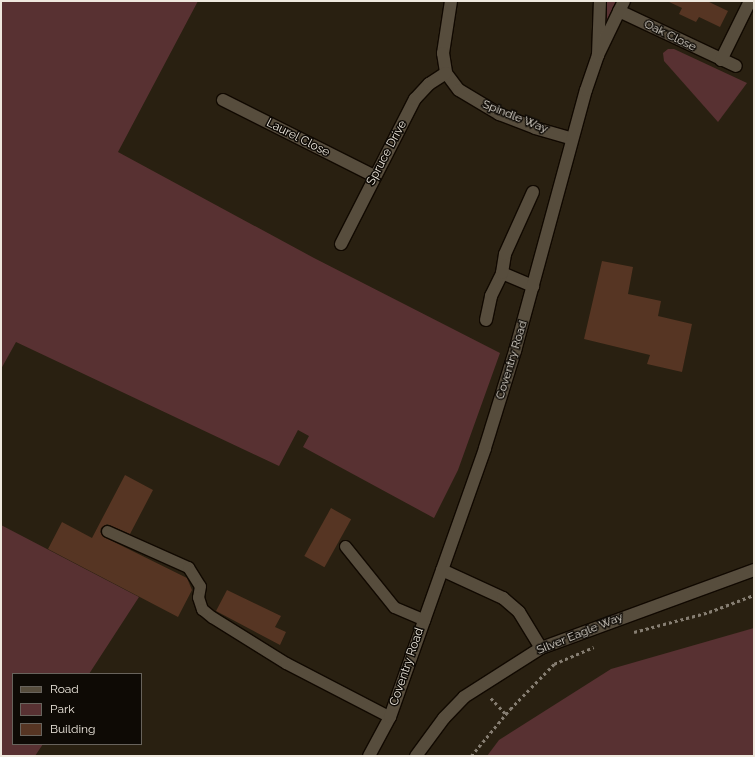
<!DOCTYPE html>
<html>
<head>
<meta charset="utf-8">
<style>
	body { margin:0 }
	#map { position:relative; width:755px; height:757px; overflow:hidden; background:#292011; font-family:Raleway,sans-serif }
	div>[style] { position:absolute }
	.green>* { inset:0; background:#583132 }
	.building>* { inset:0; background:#563523; transform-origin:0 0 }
	.path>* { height:2.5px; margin-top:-1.25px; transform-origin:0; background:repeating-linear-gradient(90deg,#867e72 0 3px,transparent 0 6px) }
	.roads { filter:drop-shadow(1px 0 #110901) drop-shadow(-1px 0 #110901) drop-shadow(0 1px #110901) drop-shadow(0 -1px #110901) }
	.lane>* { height:11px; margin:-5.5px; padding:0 5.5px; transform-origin:5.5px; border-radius:5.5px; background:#574d3d }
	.street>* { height:12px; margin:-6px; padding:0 6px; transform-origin:6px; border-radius:6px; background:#574d3d }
	.secondary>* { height:12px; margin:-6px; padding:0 6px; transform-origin:6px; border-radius:6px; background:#574d3d }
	span { translate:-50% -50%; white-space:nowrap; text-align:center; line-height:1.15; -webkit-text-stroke:3px #0e0a05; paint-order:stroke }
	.street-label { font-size:12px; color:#eee8de }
	.frame { position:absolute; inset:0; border:2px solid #eee8de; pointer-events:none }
	.legend { position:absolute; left:12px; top:673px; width:130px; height:72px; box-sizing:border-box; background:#0e0a05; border:1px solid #68635c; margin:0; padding:5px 7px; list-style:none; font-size:12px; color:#eee8de }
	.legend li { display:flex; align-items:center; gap:8px; height:20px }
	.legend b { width:20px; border:1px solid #68635c }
</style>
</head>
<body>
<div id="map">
	<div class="green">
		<div style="clip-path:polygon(1px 1px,198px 1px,118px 152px,314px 258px,500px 353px,458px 470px,434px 518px,303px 447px,309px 436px,298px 430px,279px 466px,16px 342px,1px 369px)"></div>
		<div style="clip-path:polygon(600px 1px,624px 1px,598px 55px)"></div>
		<div style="clip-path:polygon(668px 49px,674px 49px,747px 83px,718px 122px,664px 61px,663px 53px)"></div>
		<div style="clip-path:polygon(1px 525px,139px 597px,89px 674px,13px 674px,13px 744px,43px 744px,35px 756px,1px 756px)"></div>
		<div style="clip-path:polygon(754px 628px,754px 756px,487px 756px,499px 740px,611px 669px)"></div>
	</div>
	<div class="building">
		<div style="clip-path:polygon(667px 1px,707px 1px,728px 11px,720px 27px,699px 17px,696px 22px,679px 14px,682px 8px)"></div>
		<div style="clip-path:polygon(602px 261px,633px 267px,628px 294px,661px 301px,658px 316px,692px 324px,682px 372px,647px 364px,650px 355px,584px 339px)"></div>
		<div style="clip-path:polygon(125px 475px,153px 490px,130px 534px,107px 524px,101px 528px,100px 532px,104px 537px,187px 578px,192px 590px,178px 617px,48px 549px,62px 522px,92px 538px)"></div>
		<div style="left:331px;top:508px;width:23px;height:55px;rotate:29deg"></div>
		<div style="clip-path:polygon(227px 590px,281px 616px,275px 627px,286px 632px,280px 645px,216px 611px)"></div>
	</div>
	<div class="path">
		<div style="left:634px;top:632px;width:78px;rotate:-14.9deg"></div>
		<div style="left:709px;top:612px;width:48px;rotate:-20.7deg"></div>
		<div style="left:491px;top:698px;width:22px;rotate:47deg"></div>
		<div style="left:471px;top:756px;width:61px;rotate:-50.3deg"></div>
		<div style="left:510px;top:709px;width:63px;rotate:-45.6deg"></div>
		<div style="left:554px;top:664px;width:43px;rotate:-23deg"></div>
	</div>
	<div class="roads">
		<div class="lane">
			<div style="left:107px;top:531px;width:89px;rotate:24deg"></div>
			<div style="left:188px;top:567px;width:22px;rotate:58deg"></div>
			<div style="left:200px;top:586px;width:11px;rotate:100deg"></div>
			<div style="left:198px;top:597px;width:13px;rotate:72deg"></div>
			<div style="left:202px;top:609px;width:13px;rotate:39deg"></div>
			<div style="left:212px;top:617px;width:87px;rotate:31.9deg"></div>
			<div style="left:286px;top:663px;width:117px;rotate:27.4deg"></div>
			<div style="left:345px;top:546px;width:78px;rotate:51.2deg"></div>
			<div style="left:394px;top:607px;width:33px;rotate:23deg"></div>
		</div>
		<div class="street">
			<div style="left:451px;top:1px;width:53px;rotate:98.7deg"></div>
			<div style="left:443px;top:53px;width:20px;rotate:81deg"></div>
			<div style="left:446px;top:73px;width:21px;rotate:53deg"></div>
			<div style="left:459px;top:90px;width:47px;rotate:31deg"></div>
			<div style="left:499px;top:114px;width:39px;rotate:21deg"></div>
			<div style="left:535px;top:128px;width:37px;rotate:16deg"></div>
			<div style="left:619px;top:11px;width:129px;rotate:25.2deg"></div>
			<div style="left:598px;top:55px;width:54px;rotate:-87.9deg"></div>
			<div style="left:721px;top:60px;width:66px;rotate:-63.8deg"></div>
			<div style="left:223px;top:100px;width:169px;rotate:26.7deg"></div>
			<div style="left:341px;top:244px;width:163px;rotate:-63deg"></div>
			<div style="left:415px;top:99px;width:21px;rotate:-47deg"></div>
			<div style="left:429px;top:84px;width:20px;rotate:-33deg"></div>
			<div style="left:502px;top:273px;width:34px;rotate:23deg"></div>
			<div style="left:486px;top:320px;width:25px;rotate:-78deg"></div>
			<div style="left:491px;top:296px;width:25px;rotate:-64deg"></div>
			<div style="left:502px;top:273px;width:19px;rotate:-81deg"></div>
			<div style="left:505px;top:254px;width:68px;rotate:-65.7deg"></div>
		</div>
		<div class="secondary">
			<div style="left:442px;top:570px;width:67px;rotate:24.7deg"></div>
			<div style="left:503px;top:598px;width:21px;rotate:41deg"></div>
			<div style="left:519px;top:612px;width:42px;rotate:58.6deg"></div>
			<div style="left:369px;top:756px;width:44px;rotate:-61.7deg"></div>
			<div style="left:390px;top:717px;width:285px;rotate:-70.5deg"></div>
			<div style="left:485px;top:448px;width:102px;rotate:-72.8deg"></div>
			<div style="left:515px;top:351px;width:270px;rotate:-74.8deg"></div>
			<div style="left:586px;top:90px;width:37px;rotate:-71deg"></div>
			<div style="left:598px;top:55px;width:60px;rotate:-64.3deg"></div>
			<div style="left:416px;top:756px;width:47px;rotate:-53.6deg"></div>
			<div style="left:444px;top:718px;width:29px;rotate:-46deg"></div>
			<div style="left:464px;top:697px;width:91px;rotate:-32.5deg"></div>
			<div style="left:541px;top:648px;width:227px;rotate:-20.1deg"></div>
		</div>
	</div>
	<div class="street-label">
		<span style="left:670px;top:36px;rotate:26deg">Oak Close</span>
		<span style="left:515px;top:117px;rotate:22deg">Spindle Way</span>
		<span style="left:298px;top:138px;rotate:27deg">Laurel Close</span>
		<span style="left:387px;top:153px;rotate:-62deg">Spruce Drive</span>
		<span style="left:512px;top:360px;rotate:-73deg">Coventry Road</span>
		<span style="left:580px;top:634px;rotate:-22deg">Silver Eagle Way</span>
		<span style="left:407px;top:667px;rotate:-71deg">Coventry Road</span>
	</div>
	<div class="frame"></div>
	<ul class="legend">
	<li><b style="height:5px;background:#574d3d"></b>Road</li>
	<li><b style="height:11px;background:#583132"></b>Park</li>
	<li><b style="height:11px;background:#563523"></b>Building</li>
	</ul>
</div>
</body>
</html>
